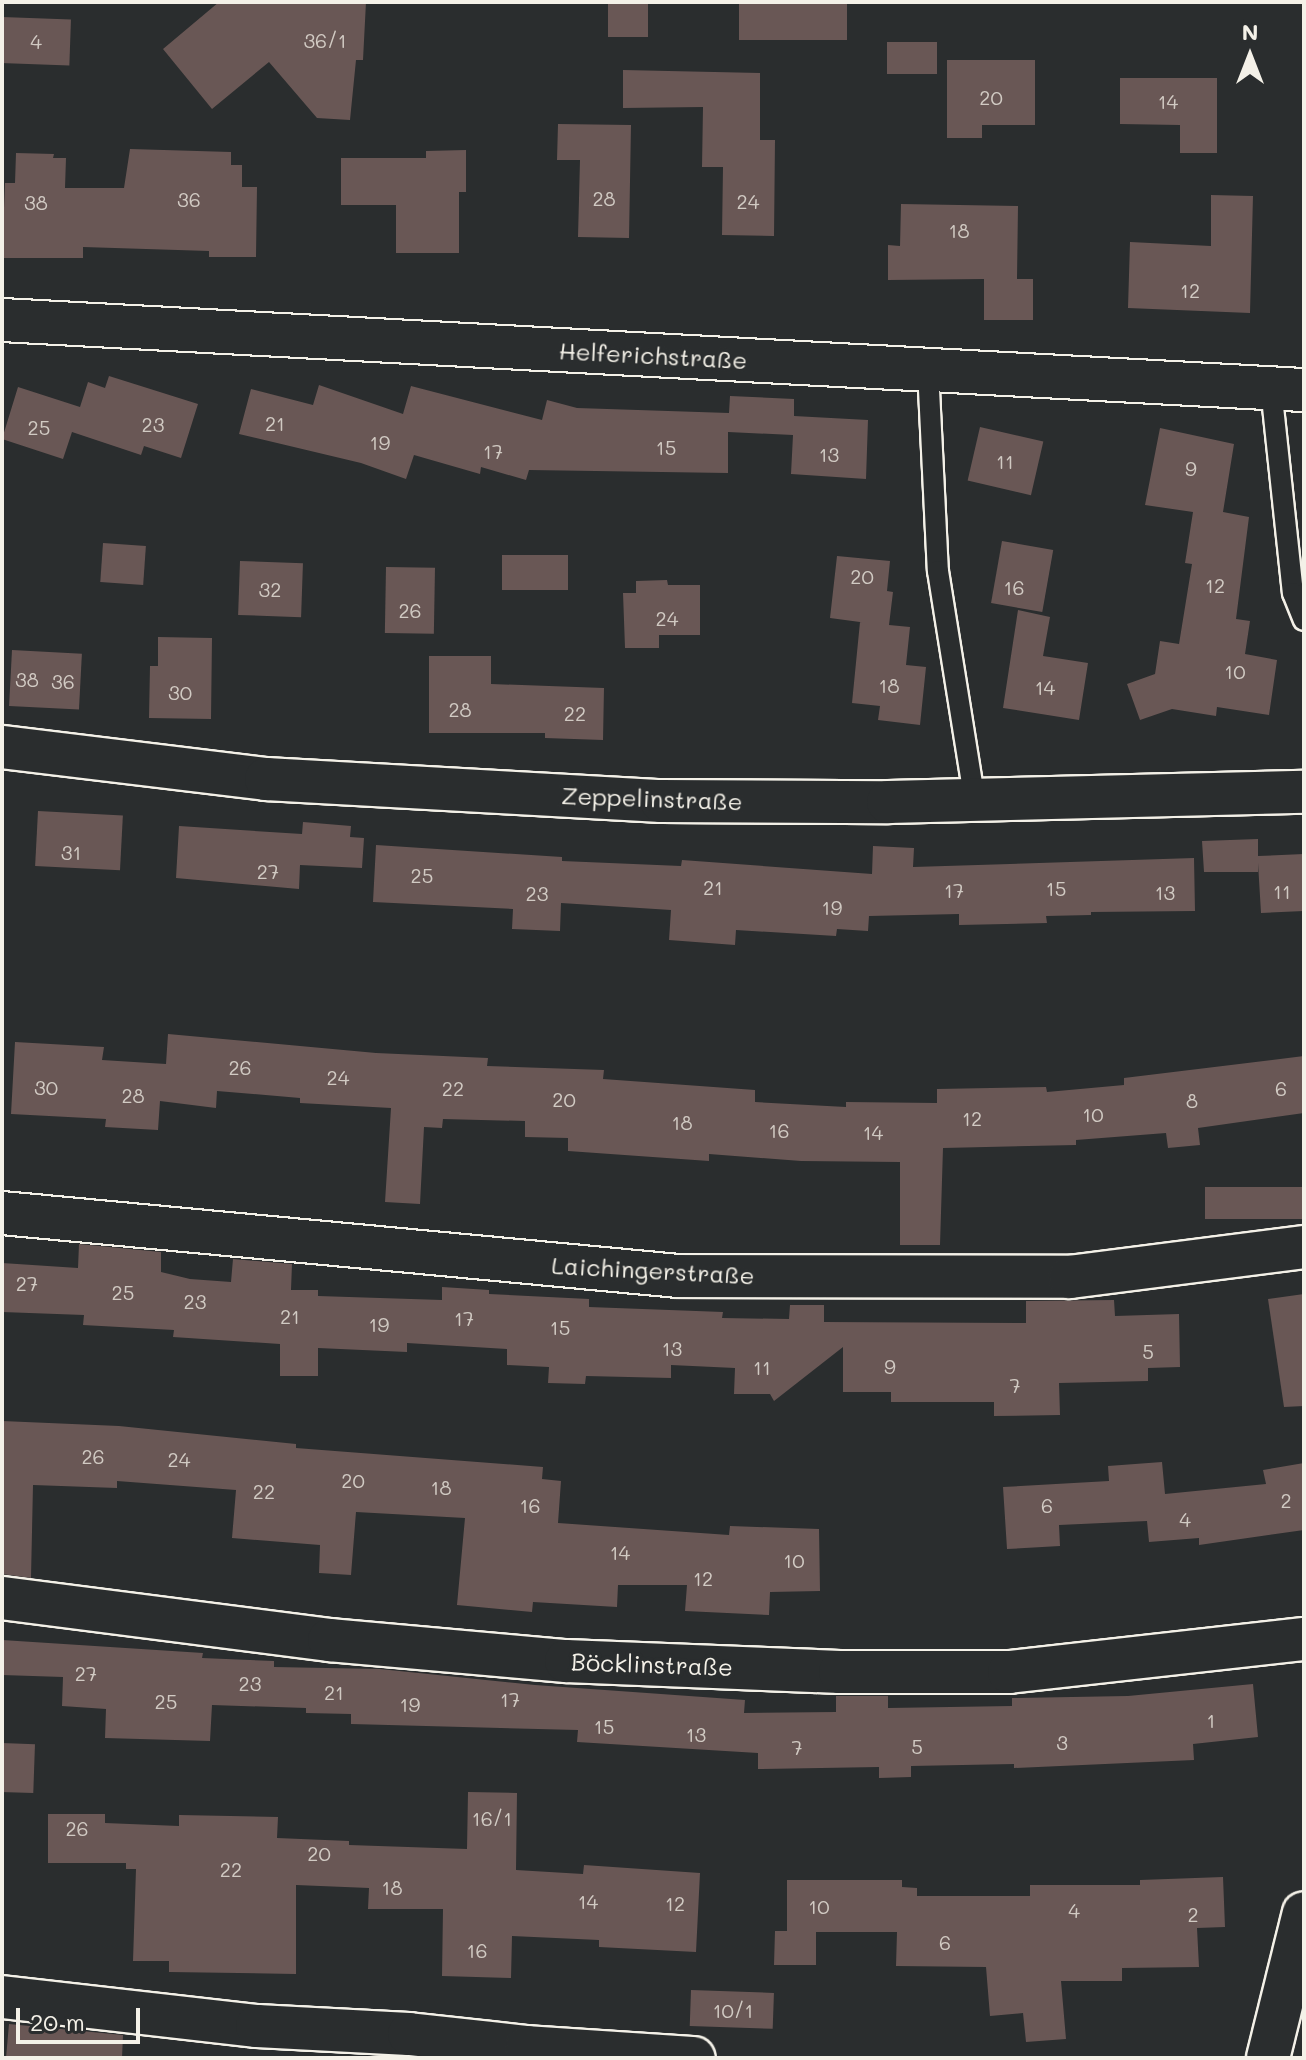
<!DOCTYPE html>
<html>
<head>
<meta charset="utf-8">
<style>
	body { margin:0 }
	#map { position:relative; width:1306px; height:2060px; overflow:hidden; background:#2a2d2e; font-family:Mali,sans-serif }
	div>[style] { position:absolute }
	.building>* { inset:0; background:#695755; transform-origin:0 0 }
	.roads { filter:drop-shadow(2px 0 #f4f1e8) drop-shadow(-2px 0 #f4f1e8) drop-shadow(0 2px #f4f1e8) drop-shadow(0 -2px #f4f1e8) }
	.lane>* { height:20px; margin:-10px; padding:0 10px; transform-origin:10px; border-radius:10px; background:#2a2d2e }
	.street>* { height:42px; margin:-21px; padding:0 21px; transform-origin:21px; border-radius:21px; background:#2a2d2e }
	span { translate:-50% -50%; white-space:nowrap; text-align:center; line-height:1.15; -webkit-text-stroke:8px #2a2d2e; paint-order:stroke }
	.number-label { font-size:20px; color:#d1cac3 }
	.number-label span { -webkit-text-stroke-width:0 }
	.street-label { font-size:24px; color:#f4f1e8 }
	.frame { position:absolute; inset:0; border:4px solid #f4f1e8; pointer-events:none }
	.north { position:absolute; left:1210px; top:16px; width:80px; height:80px; -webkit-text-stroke:6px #2a2d2e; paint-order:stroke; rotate:0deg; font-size:22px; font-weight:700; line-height:32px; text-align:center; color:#f4f1e8 }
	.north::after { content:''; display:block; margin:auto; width:28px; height:36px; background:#f4f1e8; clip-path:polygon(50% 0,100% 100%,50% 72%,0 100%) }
	.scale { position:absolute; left:16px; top:2008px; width:124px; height:36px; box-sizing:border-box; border:4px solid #f4f1e8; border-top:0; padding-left:10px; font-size:24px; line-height:28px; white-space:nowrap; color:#f4f1e8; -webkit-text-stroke:6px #2a2d2e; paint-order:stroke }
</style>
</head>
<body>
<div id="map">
	<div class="building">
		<div style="clip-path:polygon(219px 2px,366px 2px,363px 60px,356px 60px,350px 120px,317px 118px,269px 62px,212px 109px,163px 49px)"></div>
		<div style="left:608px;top:2px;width:40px;height:35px"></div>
		<div style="left:739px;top:2px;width:108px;height:38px"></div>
		<div style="left:2px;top:17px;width:69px;height:46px;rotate:2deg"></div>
		<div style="left:887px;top:42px;width:50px;height:32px"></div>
		<div style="clip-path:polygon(947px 60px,1035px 60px,1035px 125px,982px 125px,982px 138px,947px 138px)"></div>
		<div style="clip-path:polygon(623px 70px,760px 73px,760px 140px,775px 140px,774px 236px,722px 235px,723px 167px,702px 167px,703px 107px,623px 108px)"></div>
		<div style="clip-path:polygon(1120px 78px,1217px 78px,1217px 153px,1180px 153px,1180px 125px,1120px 124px)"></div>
		<div style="clip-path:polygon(558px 124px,631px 125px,629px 238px,578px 237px,580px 160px,557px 160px)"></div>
		<div style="clip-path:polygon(130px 149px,231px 152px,231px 165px,242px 165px,242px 187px,257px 187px,256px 257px,209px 257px,209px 251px,83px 247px,83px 258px,2px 258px,5px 183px,15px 183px,16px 153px,54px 154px,53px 158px,66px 158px,65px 188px,124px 188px)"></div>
		<div style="clip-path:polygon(466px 150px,466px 192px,459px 192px,459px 253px,396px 253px,396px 205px,341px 205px,341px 158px,426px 158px,426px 151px)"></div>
		<div style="clip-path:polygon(1211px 195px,1253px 196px,1250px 313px,1128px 308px,1130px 242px,1211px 246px)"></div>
		<div style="clip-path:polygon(901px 204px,1018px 206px,1017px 279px,1033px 279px,1033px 320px,984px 320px,984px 279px,888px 280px,888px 245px,900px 246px)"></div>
		<div style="clip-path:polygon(109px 376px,198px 404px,181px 458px,144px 446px,141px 455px,72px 432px,63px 459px,2px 439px,18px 387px,80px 407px,88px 382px,105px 388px)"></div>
		<div style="clip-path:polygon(319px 385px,403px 414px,411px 386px,542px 420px,547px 400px,577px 408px,729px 413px,730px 396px,794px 399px,794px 416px,868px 420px,866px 479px,791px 474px,793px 435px,728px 432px,728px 473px,529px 470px,526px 480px,481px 467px,480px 474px,414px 455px,406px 479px,361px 463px,239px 434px,251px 389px,313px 405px)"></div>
		<div style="left:980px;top:427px;width:65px;height:55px;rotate:13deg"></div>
		<div style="clip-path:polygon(1160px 428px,1234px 444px,1223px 512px,1249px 517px,1236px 619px,1250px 621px,1245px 654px,1277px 660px,1269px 715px,1217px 707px,1216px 716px,1172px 709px,1140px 720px,1127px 684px,1155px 674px,1160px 641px,1179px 644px,1192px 564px,1185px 563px,1193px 512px,1145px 505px)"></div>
		<div style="left:1002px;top:541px;width:52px;height:63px;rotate:10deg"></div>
		<div style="left:103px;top:543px;width:43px;height:39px;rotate:4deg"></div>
		<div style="left:502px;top:555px;width:66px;height:35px"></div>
		<div style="clip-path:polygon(837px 556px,890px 561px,887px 591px,893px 592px,889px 625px,910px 627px,906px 665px,926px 667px,920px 725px,878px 720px,880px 706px,852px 703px,860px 622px,875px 624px,830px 618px)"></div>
		<div style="left:240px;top:561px;width:63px;height:54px;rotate:2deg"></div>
		<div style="left:386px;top:567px;width:49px;height:66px;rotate:1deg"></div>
		<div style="clip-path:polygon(667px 580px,668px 585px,700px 585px,700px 635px,659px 635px,659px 648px,625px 648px,623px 593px,636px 593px,636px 581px)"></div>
		<div style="clip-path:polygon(1018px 610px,1050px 617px,1043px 656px,1088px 663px,1079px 720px,1003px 708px)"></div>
		<div style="clip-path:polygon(158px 637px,212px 638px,211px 719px,149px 718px,150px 666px,158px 666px)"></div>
		<div style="left:12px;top:650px;width:70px;height:56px;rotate:3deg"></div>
		<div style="clip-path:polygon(429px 656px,491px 656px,491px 684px,604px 688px,603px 740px,545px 738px,545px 733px,429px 733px)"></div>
		<div style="left:38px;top:811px;width:85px;height:55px;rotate:3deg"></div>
		<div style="clip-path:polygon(303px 822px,351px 826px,350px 837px,364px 838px,362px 868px,300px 865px,299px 889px,176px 878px,179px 826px,302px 834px)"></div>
		<div style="clip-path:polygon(1258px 839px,1258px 856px,1304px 854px,1304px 911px,1261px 913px,1258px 863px,1258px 872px,1204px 872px,1202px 841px)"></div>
		<div style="clip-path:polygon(376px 845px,562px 857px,562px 861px,681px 866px,682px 860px,872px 874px,873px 846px,914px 848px,913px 867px,1194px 858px,1195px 911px,1091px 912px,1091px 915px,1046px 916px,1047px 923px,959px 925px,959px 914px,869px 916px,868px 931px,837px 929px,836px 936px,736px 930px,735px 945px,669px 940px,671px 910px,561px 903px,560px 931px,512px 929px,513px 909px,373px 902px)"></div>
		<div style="clip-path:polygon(168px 1034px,376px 1053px,488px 1058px,487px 1066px,604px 1070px,603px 1079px,755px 1090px,755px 1102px,846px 1107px,846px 1102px,937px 1103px,937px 1089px,1046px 1087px,1047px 1092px,1124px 1085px,1124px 1078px,1304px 1056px,1304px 1113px,1198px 1128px,1200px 1145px,1168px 1148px,1166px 1133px,1076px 1140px,1076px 1145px,943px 1148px,940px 1245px,900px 1245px,900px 1162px,801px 1161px,709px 1154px,709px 1161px,568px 1151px,568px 1138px,525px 1137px,525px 1121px,443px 1119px,442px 1128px,424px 1127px,420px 1204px,385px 1202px,391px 1108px,300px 1103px,300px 1098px,217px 1091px,216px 1108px,160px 1101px,158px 1130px,105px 1127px,106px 1119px,11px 1114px,15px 1042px,104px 1047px,102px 1060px,166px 1064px)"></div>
		<div style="left:1304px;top:1187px;width:32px;height:99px;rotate:90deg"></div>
		<div style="clip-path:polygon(79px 1244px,161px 1252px,161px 1272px,190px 1279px,231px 1282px,233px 1259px,292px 1264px,291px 1290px,318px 1290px,318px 1296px,442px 1300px,442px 1287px,489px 1290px,489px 1294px,589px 1299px,589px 1307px,723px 1312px,722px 1318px,789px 1319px,790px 1305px,824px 1305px,824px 1322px,1026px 1323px,1026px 1301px,1114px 1300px,1115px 1316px,1179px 1314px,1180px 1367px,1148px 1368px,1148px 1381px,1059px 1383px,1060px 1415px,994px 1416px,994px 1402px,891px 1402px,891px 1392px,843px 1392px,843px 1347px,774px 1401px,770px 1394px,734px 1394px,735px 1368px,671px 1365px,671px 1378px,586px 1376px,585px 1384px,548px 1383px,549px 1367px,507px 1365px,507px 1349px,407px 1343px,407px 1352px,318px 1348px,318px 1376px,280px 1376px,280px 1344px,173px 1337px,174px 1330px,83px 1325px,84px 1315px,2px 1312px,2px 1263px,78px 1268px)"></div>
		<div style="clip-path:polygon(1304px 1294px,1304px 1406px,1284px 1407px,1268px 1299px)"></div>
		<div style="clip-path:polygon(2px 1421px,119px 1426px,296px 1444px,296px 1448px,543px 1467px,542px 1479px,561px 1481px,558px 1523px,729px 1535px,730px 1526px,819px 1529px,820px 1591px,770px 1592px,769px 1615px,685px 1611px,687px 1585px,618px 1585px,617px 1607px,533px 1602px,532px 1612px,457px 1605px,465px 1518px,356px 1512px,351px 1575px,319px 1573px,320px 1545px,232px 1538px,236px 1490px,117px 1481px,117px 1488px,33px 1485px,31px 1578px,2px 1574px)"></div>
		<div style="clip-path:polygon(1162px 1462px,1165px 1494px,1266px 1484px,1263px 1470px,1304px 1463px,1304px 1530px,1199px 1545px,1199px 1538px,1149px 1542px,1147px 1521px,1059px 1525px,1060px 1546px,1007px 1549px,1003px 1487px,1109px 1481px,1108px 1466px)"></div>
		<div style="clip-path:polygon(2px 1640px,203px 1653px,202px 1658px,274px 1661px,274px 1667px,380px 1669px,535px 1685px,745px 1700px,744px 1713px,836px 1712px,836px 1696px,888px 1696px,888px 1708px,1012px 1706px,1012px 1698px,1128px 1696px,1253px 1684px,1258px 1737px,1193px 1744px,1194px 1760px,1014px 1768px,1014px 1764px,911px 1766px,911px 1777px,879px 1778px,879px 1767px,758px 1769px,758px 1753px,577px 1742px,578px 1730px,351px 1724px,351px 1714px,306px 1713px,306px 1708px,212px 1705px,210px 1741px,105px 1738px,106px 1709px,62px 1706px,63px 1677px,2px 1675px)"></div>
		<div style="left:2px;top:1743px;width:33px;height:49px;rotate:2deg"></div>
		<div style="clip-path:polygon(468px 1792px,517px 1793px,516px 1870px,583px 1874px,584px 1865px,700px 1873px,696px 1952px,599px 1947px,599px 1940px,512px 1936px,511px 1978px,442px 1976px,443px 1909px,368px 1909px,369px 1888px,296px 1885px,296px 1974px,169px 1972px,169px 1961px,133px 1961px,136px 1869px,126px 1869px,126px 1863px,48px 1863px,48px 1814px,105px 1814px,105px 1823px,179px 1826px,179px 1815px,278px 1817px,277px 1838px,349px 1841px,349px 1845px,467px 1849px)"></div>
		<div style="clip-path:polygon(1223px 1877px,1225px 1927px,1197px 1928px,1199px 1967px,1122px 1968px,1122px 1981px,1061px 1981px,1066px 2039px,1026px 2042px,1023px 2013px,990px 2016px,986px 1967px,896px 1966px,897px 1932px,816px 1932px,816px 1965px,774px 1965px,775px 1931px,787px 1931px,787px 1880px,902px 1880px,902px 1887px,917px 1888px,917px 1896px,1030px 1896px,1030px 1885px,1140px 1885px,1140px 1880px)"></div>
		<div style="left:691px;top:1990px;width:83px;height:36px;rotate:2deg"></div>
		<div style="clip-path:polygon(9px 2024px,123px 2035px,122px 2058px,6px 2058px)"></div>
	</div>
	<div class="roads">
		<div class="lane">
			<div style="left:928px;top:369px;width:202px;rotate:87.2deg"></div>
			<div style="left:938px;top:571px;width:233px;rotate:80.9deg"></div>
			<div style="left:1271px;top:388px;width:206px;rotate:83.9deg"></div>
			<div style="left:1293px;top:593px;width:29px;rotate:68deg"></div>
		</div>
		<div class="street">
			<div style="left:2px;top:320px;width:1304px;rotate:3.08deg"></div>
			<div style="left:2px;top:747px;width:266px;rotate:6.9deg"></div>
			<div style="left:266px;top:779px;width:396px;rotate:3.2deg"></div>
			<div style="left:661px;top:801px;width:227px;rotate:0.3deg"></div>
			<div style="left:888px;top:802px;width:416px;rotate:-1.4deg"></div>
			<div style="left:2px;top:1213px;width:679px;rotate:5.32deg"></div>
			<div style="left:678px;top:1276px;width:392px;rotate:0.1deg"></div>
			<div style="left:1070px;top:1277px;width:236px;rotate:-7.3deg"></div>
			<div style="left:2px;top:1598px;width:330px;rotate:7.3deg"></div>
			<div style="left:329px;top:1640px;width:238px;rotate:5.1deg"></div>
			<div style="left:566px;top:1661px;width:274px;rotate:2.3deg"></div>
			<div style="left:840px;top:1672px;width:169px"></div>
			<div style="left:1009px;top:1672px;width:297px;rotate:-6.4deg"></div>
			<div style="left:2px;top:1997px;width:257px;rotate:6.5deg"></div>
			<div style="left:257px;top:2026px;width:152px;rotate:3deg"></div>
			<div style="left:409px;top:2034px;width:119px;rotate:6.3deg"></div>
			<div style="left:527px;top:2047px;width:167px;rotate:3.8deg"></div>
			<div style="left:1268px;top:2058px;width:149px;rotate:-76.1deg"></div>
		</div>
	</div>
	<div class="number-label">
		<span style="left:325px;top:40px">36/1</span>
		<span style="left:36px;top:41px">4</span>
		<span style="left:991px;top:97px">20</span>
		<span style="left:1168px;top:101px">14</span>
		<span style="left:604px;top:198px">28</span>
		<span style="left:189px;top:199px">36</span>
		<span style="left:748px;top:201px">24</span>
		<span style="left:36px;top:202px">38</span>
		<span style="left:959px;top:230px">18</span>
		<span style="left:1190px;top:290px">12</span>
		<span style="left:275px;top:423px">21</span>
		<span style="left:153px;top:424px">23</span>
		<span style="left:39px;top:427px">25</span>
		<span style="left:380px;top:442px">19</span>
		<span style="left:666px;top:447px">15</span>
		<span style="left:493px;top:451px">17</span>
		<span style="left:829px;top:454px">13</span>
		<span style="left:1005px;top:461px">11</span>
		<span style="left:1191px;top:468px">9</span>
		<span style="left:862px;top:576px">20</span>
		<span style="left:1215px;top:585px">12</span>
		<span style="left:1014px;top:587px">16</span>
		<span style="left:270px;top:589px">32</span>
		<span style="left:410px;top:610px">26</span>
		<span style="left:667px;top:618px">24</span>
		<span style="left:1235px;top:671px">10</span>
		<span style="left:27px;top:679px">38</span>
		<span style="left:63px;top:681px">36</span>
		<span style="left:889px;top:685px">18</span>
		<span style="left:1045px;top:687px">14</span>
		<span style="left:180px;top:692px">30</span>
		<span style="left:460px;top:709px">28</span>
		<span style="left:575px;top:713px">22</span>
		<span style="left:71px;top:852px">31</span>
		<span style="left:268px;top:871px">27</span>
		<span style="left:422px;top:875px">25</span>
		<span style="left:713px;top:887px">21</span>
		<span style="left:1056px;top:888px">15</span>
		<span style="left:954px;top:890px">17</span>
		<span style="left:1282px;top:891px">11</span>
		<span style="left:1165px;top:892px">13</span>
		<span style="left:537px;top:893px">23</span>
		<span style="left:832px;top:907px">19</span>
		<span style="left:240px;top:1067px">26</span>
		<span style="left:338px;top:1077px">24</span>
		<span style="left:46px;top:1087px">30</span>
		<span style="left:453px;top:1088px">22</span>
		<span style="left:1281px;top:1088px">6</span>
		<span style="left:133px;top:1095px">28</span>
		<span style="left:564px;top:1099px">20</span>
		<span style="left:1192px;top:1100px">8</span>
		<span style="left:1093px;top:1114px">10</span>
		<span style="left:972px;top:1118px">12</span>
		<span style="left:682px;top:1122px">18</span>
		<span style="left:779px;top:1130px">16</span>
		<span style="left:873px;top:1132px">14</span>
		<span style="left:27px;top:1283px">27</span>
		<span style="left:123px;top:1292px">25</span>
		<span style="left:195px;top:1301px">23</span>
		<span style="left:290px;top:1316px">21</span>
		<span style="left:464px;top:1318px">17</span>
		<span style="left:379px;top:1324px">19</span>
		<span style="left:560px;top:1327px">15</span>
		<span style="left:672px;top:1348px">13</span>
		<span style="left:1148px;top:1351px">5</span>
		<span style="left:890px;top:1366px">9</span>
		<span style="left:762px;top:1367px">11</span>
		<span style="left:1015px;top:1385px">7</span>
		<span style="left:93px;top:1456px">26</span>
		<span style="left:179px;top:1459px">24</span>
		<span style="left:353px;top:1480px">20</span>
		<span style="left:441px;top:1487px">18</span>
		<span style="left:264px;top:1491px">22</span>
		<span style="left:1286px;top:1500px">2</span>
		<span style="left:530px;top:1505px">16</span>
		<span style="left:1047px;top:1505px">6</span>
		<span style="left:1185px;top:1519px">4</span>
		<span style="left:620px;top:1552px">14</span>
		<span style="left:794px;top:1560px">10</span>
		<span style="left:703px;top:1578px">12</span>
		<span style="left:86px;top:1673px">27</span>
		<span style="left:250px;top:1683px">23</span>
		<span style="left:334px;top:1692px">21</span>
		<span style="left:510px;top:1699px">17</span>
		<span style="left:166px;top:1701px">25</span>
		<span style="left:410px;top:1704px">19</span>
		<span style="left:1211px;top:1720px">1</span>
		<span style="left:604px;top:1726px">15</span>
		<span style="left:696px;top:1734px">13</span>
		<span style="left:1062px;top:1742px">3</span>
		<span style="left:917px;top:1746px">5</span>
		<span style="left:797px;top:1747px">7</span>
		<span style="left:492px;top:1818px">16/1</span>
		<span style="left:77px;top:1828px">26</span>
		<span style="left:319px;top:1853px">20</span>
		<span style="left:231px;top:1869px">22</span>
		<span style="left:392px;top:1887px">18</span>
		<span style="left:588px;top:1901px">14</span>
		<span style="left:675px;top:1903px">12</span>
		<span style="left:819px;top:1906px">10</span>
		<span style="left:1074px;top:1910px">4</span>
		<span style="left:1193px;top:1914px">2</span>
		<span style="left:945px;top:1942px">6</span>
		<span style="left:477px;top:1950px">16</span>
		<span style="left:733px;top:2010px">10/1</span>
	</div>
	<div class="street-label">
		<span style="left:653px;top:355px;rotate:3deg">Helferichstraße</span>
		<span style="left:652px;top:798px;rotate:2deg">Zeppelinstraße</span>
		<span style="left:653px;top:1270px;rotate:3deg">Laichingerstraße</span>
		<span style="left:652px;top:1664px;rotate:2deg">Böcklinstraße</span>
	</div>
	<div class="frame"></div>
	<div class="north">N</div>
	<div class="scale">20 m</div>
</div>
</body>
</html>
